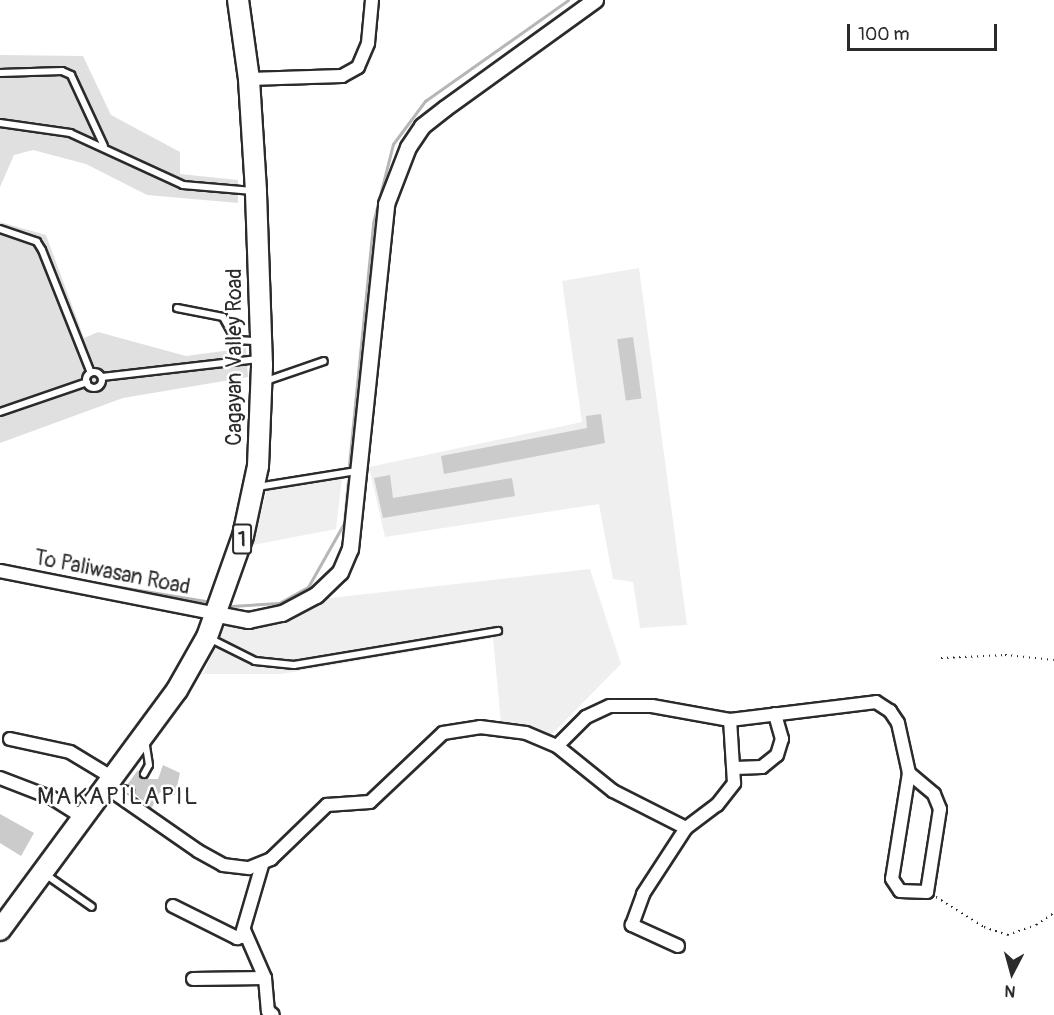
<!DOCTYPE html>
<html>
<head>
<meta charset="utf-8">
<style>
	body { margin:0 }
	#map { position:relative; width:1054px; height:1015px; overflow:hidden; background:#fff; font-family:Pangolin,sans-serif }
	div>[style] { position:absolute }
	.built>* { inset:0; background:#efefef }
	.green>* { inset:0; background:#e0e0e0 }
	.stream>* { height:3px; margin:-1.5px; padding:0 1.5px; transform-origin:1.5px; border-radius:1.5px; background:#b6b6b6 }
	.building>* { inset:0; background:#cbcbcb; transform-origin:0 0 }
	.path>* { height:1.5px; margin-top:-0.75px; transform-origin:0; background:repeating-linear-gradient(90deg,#2b2b2b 0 1.5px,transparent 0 6px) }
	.roads { filter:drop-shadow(2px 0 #2b2b2b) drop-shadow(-2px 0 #2b2b2b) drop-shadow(0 2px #2b2b2b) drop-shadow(0 -2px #2b2b2b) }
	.service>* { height:6px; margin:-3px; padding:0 3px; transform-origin:3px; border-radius:3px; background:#fff }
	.service>.ring { margin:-3px; padding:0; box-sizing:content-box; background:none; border:6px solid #fff; border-radius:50% }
	.minor>* { height:12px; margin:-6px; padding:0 6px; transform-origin:6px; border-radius:6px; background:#fff }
	.tertiary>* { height:15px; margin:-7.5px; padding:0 7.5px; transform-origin:7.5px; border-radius:7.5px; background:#fff }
	.trunk>* { height:20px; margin:-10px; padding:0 10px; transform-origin:10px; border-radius:10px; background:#fff }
	span { translate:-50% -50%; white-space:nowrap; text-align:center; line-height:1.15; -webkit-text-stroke:5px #fff; paint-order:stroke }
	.shield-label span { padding:2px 4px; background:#fff; border:2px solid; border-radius:4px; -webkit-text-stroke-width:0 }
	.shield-label { font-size:20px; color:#2b2b2b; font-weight:700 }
	.street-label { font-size:21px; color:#2b2b2b }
	.quarter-label { font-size:24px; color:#2b2b2b; letter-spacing:1.5px }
	.north { position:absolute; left:982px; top:943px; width:60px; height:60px; -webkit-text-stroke:4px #fff; paint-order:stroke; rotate:186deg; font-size:16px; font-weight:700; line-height:24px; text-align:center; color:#2b2b2b }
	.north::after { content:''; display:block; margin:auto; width:21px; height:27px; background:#2b2b2b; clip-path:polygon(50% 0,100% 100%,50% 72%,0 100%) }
	.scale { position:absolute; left:847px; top:24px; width:150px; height:27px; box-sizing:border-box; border:3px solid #2b2b2b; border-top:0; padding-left:8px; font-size:18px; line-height:21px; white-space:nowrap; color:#2b2b2b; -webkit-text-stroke:4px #fff; paint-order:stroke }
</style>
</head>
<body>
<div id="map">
	<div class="built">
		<div style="clip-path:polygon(639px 268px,687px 625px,640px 628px,633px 582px,613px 579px,599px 504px,385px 537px,369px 467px,582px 422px,562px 281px)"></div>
		<div style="clip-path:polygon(343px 469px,336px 529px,253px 545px,269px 481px)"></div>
		<div style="clip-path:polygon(590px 569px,621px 664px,551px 735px,501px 723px,493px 638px,281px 674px,203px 674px,225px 625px,254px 623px,321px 599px)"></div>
	</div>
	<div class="green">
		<div style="clip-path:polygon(0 55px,83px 56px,111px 115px,180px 152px,180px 174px,238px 180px,238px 203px,147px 195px,86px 164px,33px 150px,14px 155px,0 187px)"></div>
		<div style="clip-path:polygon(0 222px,46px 235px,84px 338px,98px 332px,186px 356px,246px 348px,248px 377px,123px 398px,0 443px)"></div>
	</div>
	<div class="stream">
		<div style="left:349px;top:465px;width:243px;rotate:-84.3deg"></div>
		<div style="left:373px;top:223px;width:81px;rotate:-75.8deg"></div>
		<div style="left:393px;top:144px;width:54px;rotate:-53.3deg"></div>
		<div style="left:425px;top:101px;width:175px;rotate:-35.2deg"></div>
		<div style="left:72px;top:579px;width:135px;rotate:9.4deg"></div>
		<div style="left:231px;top:606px;width:48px;rotate:-3.6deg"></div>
		<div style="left:279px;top:603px;width:33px;rotate:-29deg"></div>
		<div style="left:308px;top:587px;width:73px;rotate:-60.6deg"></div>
		<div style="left:344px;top:523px;width:43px;rotate:-84.7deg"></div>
	</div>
	<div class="building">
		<div style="left:633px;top:337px;width:62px;height:16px;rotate:82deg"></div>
		<div style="clip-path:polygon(601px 414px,605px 443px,444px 474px,441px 456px,587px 428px,586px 416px)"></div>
		<div style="clip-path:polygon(390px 475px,393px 498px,512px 478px,515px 496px,383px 518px,374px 478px)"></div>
		<div style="clip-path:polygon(163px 765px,180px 773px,175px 795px,160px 792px,151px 809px,135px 794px,135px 788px,127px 785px,138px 770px,142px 779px,158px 779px)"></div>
		<div style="clip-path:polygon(0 814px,34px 833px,21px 856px,0 843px)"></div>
	</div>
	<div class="path">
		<div style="left:941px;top:658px;width:64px;rotate:-2.7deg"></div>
		<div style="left:1005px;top:655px;width:49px;rotate:5.8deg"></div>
		<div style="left:936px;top:897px;width:57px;rotate:32deg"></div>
		<div style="left:984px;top:927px;width:24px;rotate:19deg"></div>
		<div style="left:1007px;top:935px;width:31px;rotate:-19deg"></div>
		<div style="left:1036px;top:925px;width:22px;rotate:-34deg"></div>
	</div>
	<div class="roads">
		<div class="service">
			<div style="left:0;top:73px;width:62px;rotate:-1.8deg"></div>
			<div style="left:62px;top:71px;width:10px;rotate:24deg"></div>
			<div style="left:71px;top:75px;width:78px;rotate:65.1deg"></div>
			<div style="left:0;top:123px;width:71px;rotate:8.1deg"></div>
			<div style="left:70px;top:133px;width:124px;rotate:24.7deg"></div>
			<div style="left:183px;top:185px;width:70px;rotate:4.9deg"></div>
			<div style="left:0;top:229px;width:39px;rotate:19deg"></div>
			<div style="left:37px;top:242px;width:9px;rotate:58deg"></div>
			<div style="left:42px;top:250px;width:132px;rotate:68.3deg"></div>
			<div style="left:177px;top:308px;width:47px;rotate:11.1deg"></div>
			<div style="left:223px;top:317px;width:26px;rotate:61deg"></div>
			<div style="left:236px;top:340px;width:22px;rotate:3deg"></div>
			<div class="ring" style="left:86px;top:372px;width:10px;height:10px"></div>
			<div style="left:102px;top:377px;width:157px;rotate:-6.6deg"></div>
			<div style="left:266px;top:381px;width:61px;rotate:-19deg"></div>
			<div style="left:0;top:412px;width:92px;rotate:-19deg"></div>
			<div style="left:257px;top:487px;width:101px;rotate:-9.1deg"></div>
			<div style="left:211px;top:639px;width:49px;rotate:26.6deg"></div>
			<div style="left:255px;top:661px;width:39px;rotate:6deg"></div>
			<div style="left:294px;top:665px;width:207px;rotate:-9.5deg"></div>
			<div style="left:144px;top:774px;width:10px;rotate:-61deg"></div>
			<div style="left:149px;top:765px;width:25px;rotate:-99deg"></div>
			<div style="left:115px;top:787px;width:16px;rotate:14deg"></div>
			<div style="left:45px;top:874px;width:57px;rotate:35.1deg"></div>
		</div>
		<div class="minor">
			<div style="left:249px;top:79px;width:93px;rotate:-1.8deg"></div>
			<div style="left:342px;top:76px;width:18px;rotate:-29deg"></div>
			<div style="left:358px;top:67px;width:26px;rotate:-67deg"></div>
			<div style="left:368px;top:43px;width:43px;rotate:-84.7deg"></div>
			<div style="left:0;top:571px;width:221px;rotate:11.2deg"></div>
			<div style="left:10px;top:739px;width:61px;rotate:12.2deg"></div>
			<div style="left:70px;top:752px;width:50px;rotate:31.2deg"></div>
			<div style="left:557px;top:746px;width:41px;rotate:-45deg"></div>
			<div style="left:586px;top:717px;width:26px;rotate:-25deg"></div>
			<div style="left:610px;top:706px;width:42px"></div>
			<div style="left:652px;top:706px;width:79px;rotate:10.2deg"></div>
			<div style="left:735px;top:768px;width:27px;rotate:-2deg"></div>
			<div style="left:762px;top:767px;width:19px;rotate:-39deg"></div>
			<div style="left:777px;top:755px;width:17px;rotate:-73deg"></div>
			<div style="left:782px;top:739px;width:26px;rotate:-106deg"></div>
			<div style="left:0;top:778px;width:56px;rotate:21deg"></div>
			<div style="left:52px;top:798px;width:36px;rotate:32deg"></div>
			<div style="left:106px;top:787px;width:112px;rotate:34.8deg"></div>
			<div style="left:198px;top:851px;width:29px;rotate:29deg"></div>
			<div style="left:223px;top:865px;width:26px;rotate:7deg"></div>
			<div style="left:249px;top:868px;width:24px;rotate:-22deg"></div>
			<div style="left:271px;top:859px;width:78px;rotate:-44deg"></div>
			<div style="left:327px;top:805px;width:43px;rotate:-4deg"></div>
			<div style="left:370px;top:802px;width:100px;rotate:-43.4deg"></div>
			<div style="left:443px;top:733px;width:37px;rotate:-9deg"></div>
			<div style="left:480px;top:727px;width:46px;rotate:7.4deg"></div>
			<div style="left:526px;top:733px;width:34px;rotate:23deg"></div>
			<div style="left:557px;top:746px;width:72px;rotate:38.8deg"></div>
			<div style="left:613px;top:791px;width:82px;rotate:26.9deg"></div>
			<div style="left:686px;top:828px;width:39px;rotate:-37deg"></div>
			<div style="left:717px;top:805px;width:28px;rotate:-52deg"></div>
			<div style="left:734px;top:783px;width:63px;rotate:-93.6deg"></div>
			<div style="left:730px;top:720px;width:147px;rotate:-7deg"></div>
			<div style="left:876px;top:702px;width:17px;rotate:33deg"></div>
			<div style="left:890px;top:711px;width:14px;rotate:56deg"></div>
			<div style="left:898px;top:723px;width:51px;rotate:77.6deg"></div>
			<div style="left:909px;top:773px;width:107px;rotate:99.1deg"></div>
			<div style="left:892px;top:879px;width:14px;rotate:56deg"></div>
			<div style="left:900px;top:891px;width:27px;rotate:2deg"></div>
			<div style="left:927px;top:892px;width:84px;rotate:-81.1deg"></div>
			<div style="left:940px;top:809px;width:16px;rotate:-112deg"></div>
			<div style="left:934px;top:794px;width:33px;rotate:-140deg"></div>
			<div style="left:173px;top:906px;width:72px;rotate:26.6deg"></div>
			<div style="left:237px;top:938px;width:4px;rotate:-14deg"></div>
			<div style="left:241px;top:937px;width:75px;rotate:-73.7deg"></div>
			<div style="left:678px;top:946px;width:51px;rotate:-155.5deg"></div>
			<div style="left:632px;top:925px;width:33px;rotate:-70deg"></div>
			<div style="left:643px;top:894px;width:79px;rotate:-56.9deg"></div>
			<div style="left:265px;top:978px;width:33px;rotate:85deg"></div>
			<div style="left:268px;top:1011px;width:6px;rotate:39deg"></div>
			<div style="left:193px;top:979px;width:72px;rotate:-0.8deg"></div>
			<div style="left:265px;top:978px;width:52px;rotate:-113.6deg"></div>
		</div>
		<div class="tertiary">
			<div style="left:217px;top:614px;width:32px;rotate:11deg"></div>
			<div style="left:248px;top:620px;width:35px;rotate:-12deg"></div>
			<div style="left:282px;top:613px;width:38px;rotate:-28deg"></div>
			<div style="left:316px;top:595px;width:33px;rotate:-44deg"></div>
			<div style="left:340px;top:572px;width:25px;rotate:-67deg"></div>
			<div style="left:350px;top:549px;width:347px;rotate:-84deg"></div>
			<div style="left:386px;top:204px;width:61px;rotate:-68.9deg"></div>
			<div style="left:408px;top:147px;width:25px;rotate:-56deg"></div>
			<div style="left:422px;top:126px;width:29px;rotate:-38deg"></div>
			<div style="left:445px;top:108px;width:185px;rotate:-35.8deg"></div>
		</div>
		<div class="trunk">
			<div style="left:0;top:930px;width:298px;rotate:-53.6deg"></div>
			<div style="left:177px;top:690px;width:61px;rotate:-60.5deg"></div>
			<div style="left:207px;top:637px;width:107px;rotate:-70.4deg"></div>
			<div style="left:243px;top:536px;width:72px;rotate:-77.9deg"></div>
			<div style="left:258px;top:466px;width:101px;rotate:-87.7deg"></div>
			<div style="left:262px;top:365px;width:174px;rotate:-92deg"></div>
			<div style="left:256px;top:191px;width:112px;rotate:-93.6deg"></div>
			<div style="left:249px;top:79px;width:80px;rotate:-97.9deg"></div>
		</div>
	</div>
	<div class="shield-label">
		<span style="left:242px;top:539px">1</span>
	</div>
	<div class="street-label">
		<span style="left:235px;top:357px;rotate:-90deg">Cagayan Valley Road</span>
		<span style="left:112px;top:573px;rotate:11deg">To Paliwasan Road</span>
	</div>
	<div class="quarter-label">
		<span style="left:118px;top:797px">MAKAPILAPIL</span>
	</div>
	<div class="north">N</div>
	<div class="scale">100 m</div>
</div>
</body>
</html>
